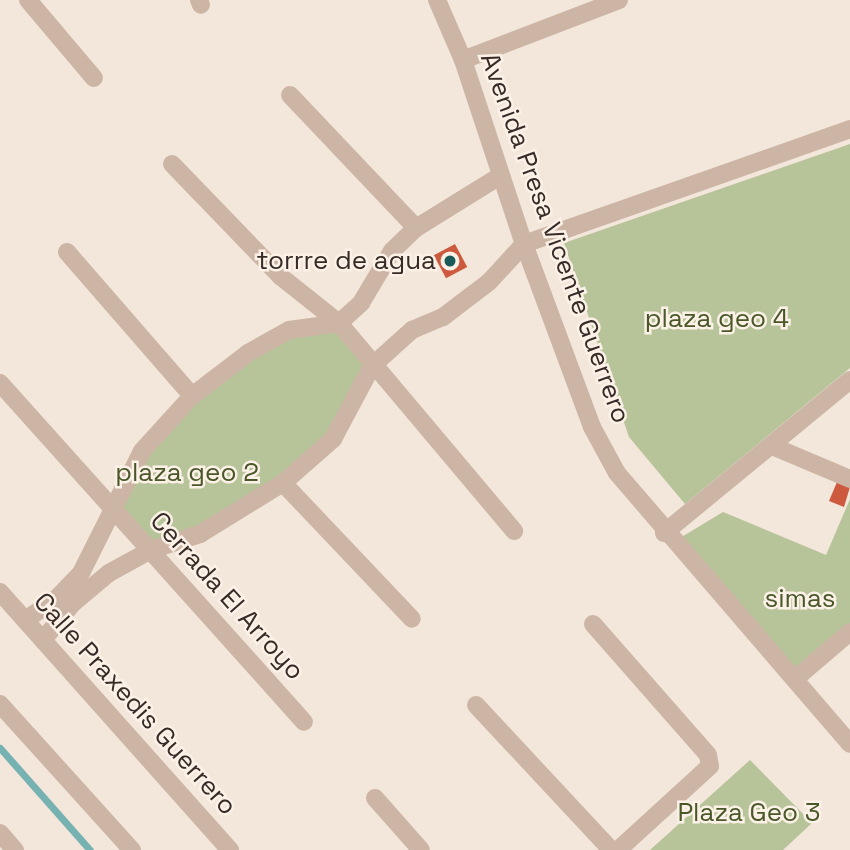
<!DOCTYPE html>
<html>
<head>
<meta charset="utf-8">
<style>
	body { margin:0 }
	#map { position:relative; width:850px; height:850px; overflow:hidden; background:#f3e6da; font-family:"Space Grotesk",sans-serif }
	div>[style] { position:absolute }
	.green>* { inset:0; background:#b7c399 }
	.stream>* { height:7px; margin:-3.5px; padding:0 3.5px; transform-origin:3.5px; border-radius:3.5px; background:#77b2b2 }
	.building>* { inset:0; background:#cd5a3e; transform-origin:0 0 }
	.minor>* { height:18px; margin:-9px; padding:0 9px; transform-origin:9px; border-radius:9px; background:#ccb5a5 }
	.tertiary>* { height:18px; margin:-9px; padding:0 9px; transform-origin:9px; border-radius:9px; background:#ccb5a5 }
	.dots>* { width:19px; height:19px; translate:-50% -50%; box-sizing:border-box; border:4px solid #fbf1e7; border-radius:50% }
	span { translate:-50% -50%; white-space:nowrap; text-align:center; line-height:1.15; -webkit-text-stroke:5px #fbf1e7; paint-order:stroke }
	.street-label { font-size:26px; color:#372b27 }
	.poi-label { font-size:26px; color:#372b27 }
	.right { translate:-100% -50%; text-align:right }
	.park-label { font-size:26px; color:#495729 }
</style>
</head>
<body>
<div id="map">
	<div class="green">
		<div style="clip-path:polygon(850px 144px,850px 368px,685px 504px,629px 437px,564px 243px)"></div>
		<div style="clip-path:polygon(329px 317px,371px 367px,330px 439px,281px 482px,198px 532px,152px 546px,115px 505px,146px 450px,249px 355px)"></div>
		<div style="clip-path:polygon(850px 499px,850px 627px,799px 672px,680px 538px,723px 512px,826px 555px)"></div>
		<div style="clip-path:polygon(750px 760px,812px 823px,783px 850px,650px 850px)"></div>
	</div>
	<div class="stream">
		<div style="left:0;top:748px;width:136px;rotate:48.6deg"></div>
	</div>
	<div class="building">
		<div style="left:455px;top:244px;width:26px;height:24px;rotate:62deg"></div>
		<div style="clip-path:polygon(837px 482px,850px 487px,844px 507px,829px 501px)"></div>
	</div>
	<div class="minor">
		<div style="left:28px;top:0;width:102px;rotate:49.8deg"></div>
		<div style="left:199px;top:0;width:5px;rotate:68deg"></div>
		<div style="left:437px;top:0;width:65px;rotate:66.6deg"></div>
		<div style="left:463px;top:60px;width:194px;rotate:71.7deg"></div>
		<div style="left:524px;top:244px;width:195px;rotate:69.6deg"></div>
		<div style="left:592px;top:427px;width:52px;rotate:61.5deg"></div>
		<div style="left:617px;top:473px;width:357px;rotate:49.3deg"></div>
		<div style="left:463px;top:60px;width:167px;rotate:-21deg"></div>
		<div style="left:290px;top:95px;width:183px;rotate:46.5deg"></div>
		<div style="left:172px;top:164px;width:156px;rotate:46deg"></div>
		<div style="left:280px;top:276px;width:75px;rotate:38.5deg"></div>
		<div style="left:339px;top:323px;width:272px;rotate:49.9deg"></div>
		<div style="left:67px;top:252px;width:191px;rotate:49deg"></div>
		<div style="left:0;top:383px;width:455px;rotate:48.1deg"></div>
		<div style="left:772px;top:446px;width:85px;rotate:22.9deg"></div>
		<div style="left:283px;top:483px;width:187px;rotate:46.5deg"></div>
		<div style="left:664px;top:533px;width:241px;rotate:-39.4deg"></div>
		<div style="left:0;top:592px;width:346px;rotate:48.3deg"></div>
		<div style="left:25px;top:620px;width:36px;rotate:-34deg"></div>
		<div style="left:55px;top:600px;width:37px;rotate:-46deg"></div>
		<div style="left:81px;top:573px;width:136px;rotate:-63.4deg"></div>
		<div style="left:142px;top:451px;width:74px;rotate:-47.7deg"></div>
		<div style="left:192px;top:396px;width:71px;rotate:-37.5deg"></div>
		<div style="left:248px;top:353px;width:47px;rotate:-29.3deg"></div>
		<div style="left:289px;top:330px;width:50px;rotate:-8deg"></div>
		<div style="left:339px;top:323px;width:30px;rotate:-42deg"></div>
		<div style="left:361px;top:303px;width:61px;rotate:-59.2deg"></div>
		<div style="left:392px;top:251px;width:33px;rotate:-44deg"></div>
		<div style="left:416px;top:228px;width:99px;rotate:-31.8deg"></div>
		<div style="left:593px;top:624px;width:174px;rotate:48.7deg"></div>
		<div style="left:708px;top:755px;width:11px;rotate:80deg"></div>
		<div style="left:710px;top:766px;width:125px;rotate:137.6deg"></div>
		<div style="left:43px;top:640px;width:48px;rotate:-51deg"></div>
		<div style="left:73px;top:603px;width:47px;rotate:-39.8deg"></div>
		<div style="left:109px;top:573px;width:48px;rotate:-28.7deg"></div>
		<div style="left:151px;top:550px;width:52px;rotate:-18.1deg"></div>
		<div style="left:200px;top:534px;width:97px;rotate:-31.6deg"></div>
		<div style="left:283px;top:483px;width:67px;rotate:-41.3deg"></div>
		<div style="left:333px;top:439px;width:83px;rotate:-61.9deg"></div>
		<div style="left:372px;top:366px;width:54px;rotate:-42deg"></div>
		<div style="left:412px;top:330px;width:34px;rotate:-23deg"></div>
		<div style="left:443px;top:317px;width:58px;rotate:-37.3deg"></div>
		<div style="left:489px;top:282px;width:52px;rotate:-47.4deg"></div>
		<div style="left:524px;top:244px;width:346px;rotate:-19.4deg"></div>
		<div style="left:795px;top:679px;width:72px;rotate:-40.5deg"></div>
		<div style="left:476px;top:705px;width:198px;rotate:47deg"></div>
		<div style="left:375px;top:798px;width:69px;rotate:48.5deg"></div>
	</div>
	<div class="tertiary">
		<div style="left:0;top:704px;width:197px;rotate:47.9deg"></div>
		<div style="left:0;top:833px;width:23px;rotate:49deg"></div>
	</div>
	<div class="dots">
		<div style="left:450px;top:261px;background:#1a5a5b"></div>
	</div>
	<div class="street-label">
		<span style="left:555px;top:238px;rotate:70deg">Avenida Presa Vicente Guerrero</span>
		<span style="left:227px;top:596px;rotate:48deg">Cerrada El Arroyo</span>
		<span style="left:135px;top:704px;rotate:48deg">Calle Praxedis Guerrero</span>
	</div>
	<div class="poi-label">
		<span class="right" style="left:436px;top:261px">torrre de agua</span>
	</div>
	<div class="park-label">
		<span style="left:717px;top:319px">plaza geo 4</span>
		<span style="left:187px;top:473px">plaza geo 2</span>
		<span style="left:800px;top:599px">simas</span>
		<span style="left:749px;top:813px">Plaza Geo 3</span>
	</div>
</div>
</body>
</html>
